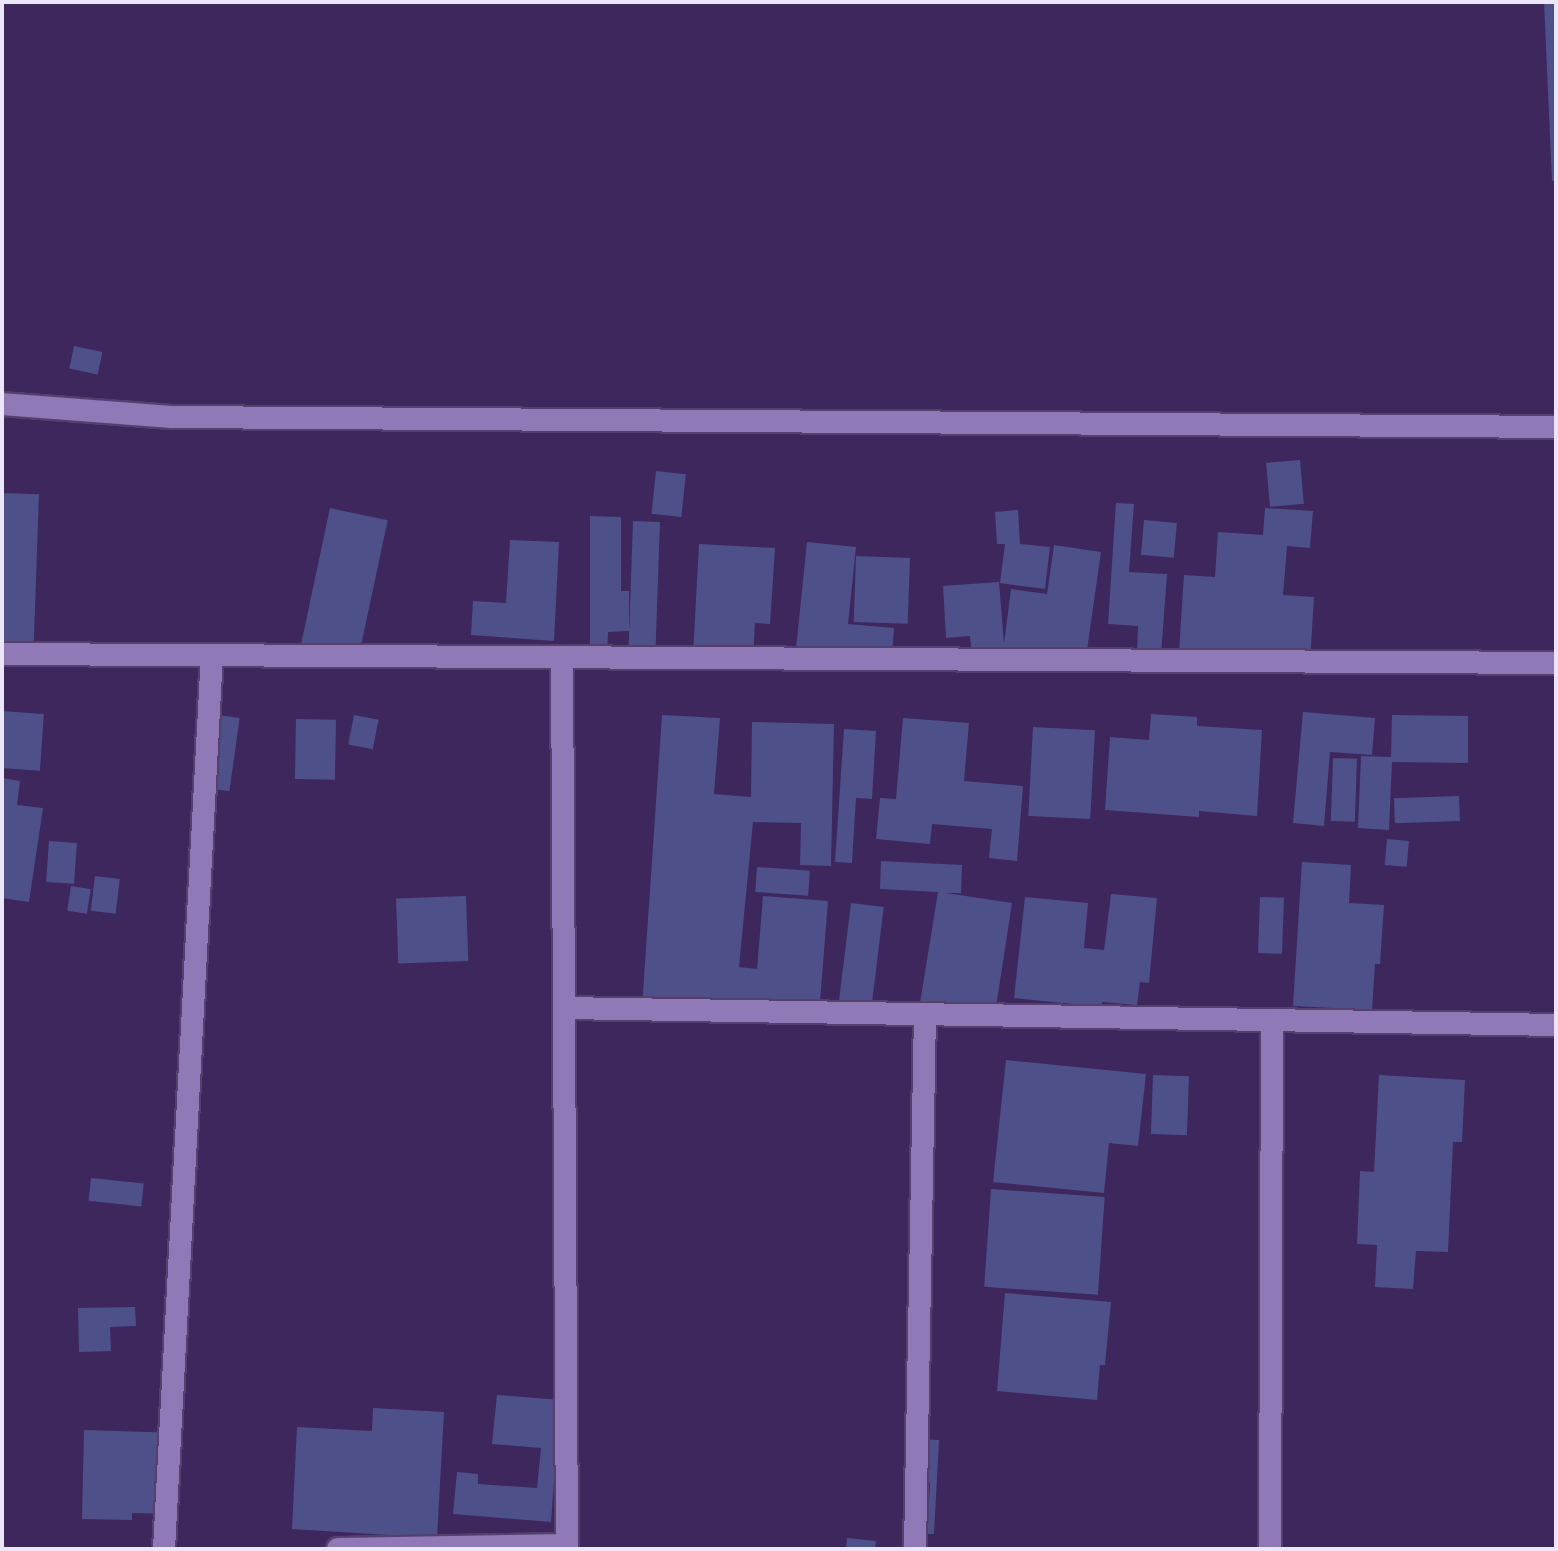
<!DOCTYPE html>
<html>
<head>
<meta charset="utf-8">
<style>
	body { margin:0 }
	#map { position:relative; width:1558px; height:1551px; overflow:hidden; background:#3d275d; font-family:"Titillium Web",sans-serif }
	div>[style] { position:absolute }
	.building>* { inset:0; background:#4e508a; transform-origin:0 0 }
	.roads { filter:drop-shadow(2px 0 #55406d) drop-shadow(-2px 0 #55406d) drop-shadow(0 2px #55406d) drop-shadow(0 -2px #55406d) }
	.minor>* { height:22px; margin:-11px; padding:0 11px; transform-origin:11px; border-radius:11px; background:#9079b7 }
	span { translate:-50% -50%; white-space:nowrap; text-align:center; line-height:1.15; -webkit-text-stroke:8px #331c51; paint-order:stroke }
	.frame { position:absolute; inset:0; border:4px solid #ece6fa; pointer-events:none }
</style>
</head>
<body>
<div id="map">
	<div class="building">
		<div style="clip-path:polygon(1544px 2px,1556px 2px,1556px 181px,1552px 181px)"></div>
		<div style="left:74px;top:346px;width:29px;height:23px;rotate:12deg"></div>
		<div style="left:1300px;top:460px;width:44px;height:34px;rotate:85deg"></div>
		<div style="left:656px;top:471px;width:30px;height:43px;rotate:6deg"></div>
		<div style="left:2px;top:493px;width:37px;height:161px;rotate:2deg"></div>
		<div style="clip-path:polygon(1116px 503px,1134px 504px,1129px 572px,1167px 574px,1161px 655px,1137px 653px,1138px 626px,1108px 624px)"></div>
		<div style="left:330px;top:508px;width:59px;height:144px;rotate:12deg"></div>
		<div style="clip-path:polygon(1265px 508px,1313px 511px,1310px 548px,1287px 546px,1283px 595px,1314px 597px,1310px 661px,1179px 652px,1184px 575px,1215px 577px,1218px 532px,1263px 535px)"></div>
		<div style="clip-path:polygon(1018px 510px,1020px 544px,1050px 547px,1045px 589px,1000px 583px,1005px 544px,997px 544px,995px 512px)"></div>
		<div style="clip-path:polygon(590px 516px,621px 517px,621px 591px,629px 591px,629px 631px,608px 632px,607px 654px,590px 655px)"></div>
		<div style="left:1144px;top:520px;width:33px;height:35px;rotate:5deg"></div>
		<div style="left:633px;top:521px;width:27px;height:137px;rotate:2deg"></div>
		<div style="clip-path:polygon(510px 540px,559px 542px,554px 641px,471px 635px,473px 601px,506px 603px)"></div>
		<div style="clip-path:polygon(807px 542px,856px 547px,848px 624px,894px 628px,891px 667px,795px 658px)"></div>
		<div style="clip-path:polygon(699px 544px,775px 548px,770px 624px,755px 623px,753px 659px,693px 655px)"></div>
		<div style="clip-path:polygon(1054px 545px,1101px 552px,1087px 650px,1059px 647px,1057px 662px,973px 661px,970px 636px,946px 638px,943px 586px,999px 582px,1004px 644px,1011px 589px,1047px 594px)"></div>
		<div style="left:856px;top:556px;width:54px;height:66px;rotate:2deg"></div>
		<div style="left:2px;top:711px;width:42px;height:57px;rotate:4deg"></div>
		<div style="clip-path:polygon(1303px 712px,1375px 718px,1372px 755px,1330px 752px,1324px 826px,1293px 823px)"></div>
		<div style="left:204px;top:713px;width:36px;height:74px;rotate:8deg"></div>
		<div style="clip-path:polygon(1151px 714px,1197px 717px,1197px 726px,1262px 730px,1257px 816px,1199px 811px,1199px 817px,1105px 810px,1110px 737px,1149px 740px)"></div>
		<div style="left:354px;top:715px;width:25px;height:30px;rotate:11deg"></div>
		<div style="clip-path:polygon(662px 715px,720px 718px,714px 794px,751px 797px,752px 722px,834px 724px,831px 866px,800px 865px,801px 823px,753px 822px,739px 967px,757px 969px,763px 896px,828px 901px,819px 1014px,642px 1007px)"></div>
		<div style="clip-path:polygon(1392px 715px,1468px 716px,1468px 763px,1392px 762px,1389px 830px,1358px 828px,1361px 756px,1391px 757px)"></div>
		<div style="clip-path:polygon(903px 718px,969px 723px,964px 781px,1023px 786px,1017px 861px,989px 858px,992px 829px,932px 824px,930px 844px,876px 839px,880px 798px,896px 799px)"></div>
		<div style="left:296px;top:719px;width:40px;height:60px;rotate:1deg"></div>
		<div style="left:1033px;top:727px;width:62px;height:89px;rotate:3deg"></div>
		<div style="clip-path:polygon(844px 729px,876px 731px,872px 799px,856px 798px,852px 863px,835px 862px)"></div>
		<div style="left:1333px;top:758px;width:24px;height:63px;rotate:2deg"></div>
		<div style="clip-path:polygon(2px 778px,20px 781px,17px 805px,43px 808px,29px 902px,2px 898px)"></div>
		<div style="left:1459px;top:796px;width:25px;height:65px;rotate:88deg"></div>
		<div style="left:1387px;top:839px;width:22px;height:26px;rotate:5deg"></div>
		<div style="left:49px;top:841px;width:28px;height:41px;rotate:4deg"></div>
		<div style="clip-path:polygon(881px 861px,962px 865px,961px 893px,946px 893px,1012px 903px,995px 1014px,920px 1003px,938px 892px,880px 889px)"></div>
		<div style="clip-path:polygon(1302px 862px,1351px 865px,1349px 903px,1384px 905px,1380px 964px,1375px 964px,1372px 1010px,1293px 1006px)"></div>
		<div style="left:757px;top:867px;width:53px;height:25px;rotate:4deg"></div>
		<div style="left:95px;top:876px;width:25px;height:35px;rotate:7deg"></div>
		<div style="left:71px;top:886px;width:20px;height:25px;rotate:9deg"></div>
		<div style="clip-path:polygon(1111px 894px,1157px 898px,1149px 983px,1140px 982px,1137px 1005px,1102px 1002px,1102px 1007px,1014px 998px,1025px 897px,1088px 903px,1084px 948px,1104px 950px)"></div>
		<div style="left:466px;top:896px;width:65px;height:70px;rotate:88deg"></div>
		<div style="left:1260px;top:897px;width:24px;height:56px;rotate:2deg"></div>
		<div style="left:851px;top:903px;width:33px;height:100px;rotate:7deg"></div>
		<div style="clip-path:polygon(1006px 1060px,1146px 1074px,1138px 1146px,1109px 1143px,1104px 1193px,993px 1182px)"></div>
		<div style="left:1153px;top:1075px;width:36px;height:59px;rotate:2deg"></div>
		<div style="clip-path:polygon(1379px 1075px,1465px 1080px,1462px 1142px,1453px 1142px,1448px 1252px,1416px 1251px,1413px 1289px,1375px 1287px,1377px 1245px,1357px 1244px,1360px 1171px,1374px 1172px)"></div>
		<div style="left:91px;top:1178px;width:53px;height:23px;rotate:6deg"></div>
		<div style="left:991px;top:1189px;width:114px;height:98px;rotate:4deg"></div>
		<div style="clip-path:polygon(1005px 1293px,1111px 1302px,1105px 1365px,1100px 1365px,1097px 1400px,997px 1391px)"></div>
		<div style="clip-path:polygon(135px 1307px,136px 1326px,110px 1327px,111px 1351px,79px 1352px,78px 1308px)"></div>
		<div style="clip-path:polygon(497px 1395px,560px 1400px,551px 1522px,453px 1514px,457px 1472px,478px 1474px,478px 1484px,537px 1488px,541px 1448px,492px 1444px)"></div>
		<div style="clip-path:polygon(373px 1408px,444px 1412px,437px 1538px,292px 1529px,297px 1427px,372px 1431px)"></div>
		<div style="clip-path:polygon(84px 1430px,180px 1433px,178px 1514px,132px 1513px,132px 1520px,82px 1519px)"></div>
		<div style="clip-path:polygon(916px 1439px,939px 1440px,934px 1534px,927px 1534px,930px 1483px,914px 1481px)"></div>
		<div style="clip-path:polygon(847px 1538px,876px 1541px,875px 1549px,846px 1549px)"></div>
	</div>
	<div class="roads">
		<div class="minor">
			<div style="left:2px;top:404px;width:169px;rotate:4.4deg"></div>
			<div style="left:171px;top:417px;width:1385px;rotate:0.41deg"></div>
			<div style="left:2px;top:654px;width:1554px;rotate:0.33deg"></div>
			<div style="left:562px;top:657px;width:892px;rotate:89.68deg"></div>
			<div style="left:564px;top:1008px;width:992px;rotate:0.98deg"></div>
			<div style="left:164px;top:1549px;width:895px;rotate:-86.93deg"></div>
			<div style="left:338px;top:1549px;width:229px;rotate:-1deg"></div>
			<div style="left:915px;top:1549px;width:535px;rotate:-88.93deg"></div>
			<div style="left:1270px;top:1549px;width:529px;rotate:-89.78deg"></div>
		</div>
	</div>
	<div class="frame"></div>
</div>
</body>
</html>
